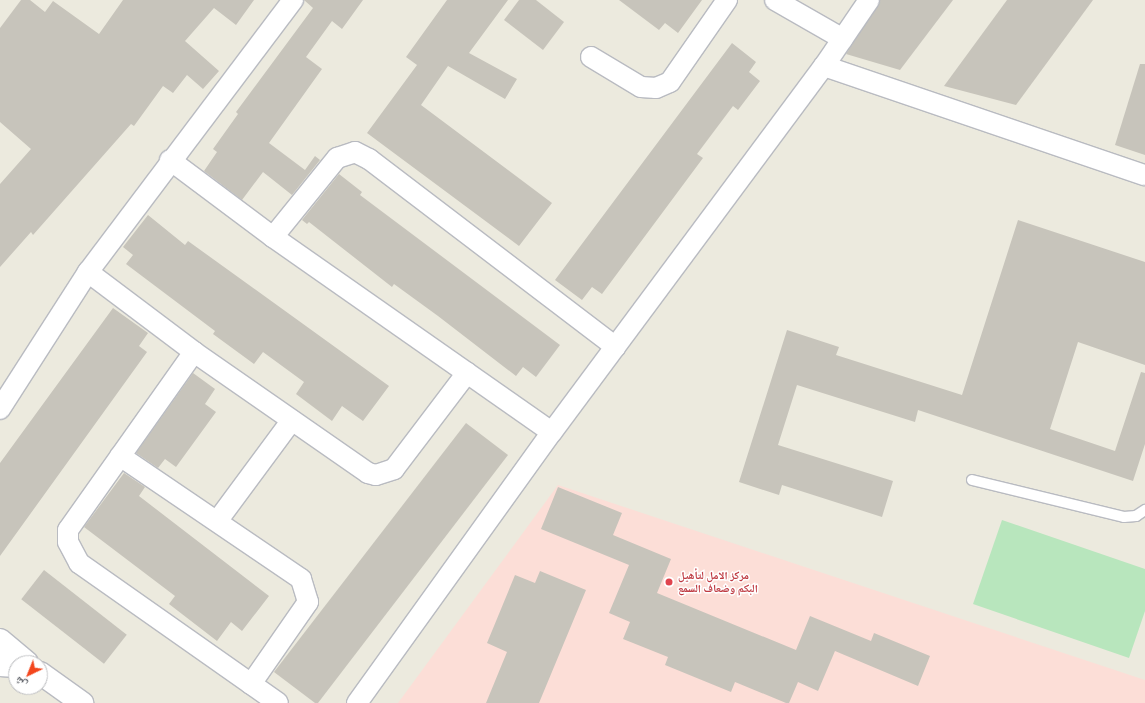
<!DOCTYPE html>
<html>
<head>
<meta charset="utf-8">
<style>
	body { margin:0 }
	#map { position:relative; width:1145px; height:703px; overflow:hidden; background:#eceade; font-family:Inter,"Noto Naskh Arabic",sans-serif }
	div>[style] { position:absolute }
	.medical>* { inset:0; background:#fcded7 }
	.green>* { inset:0; background:#b8e6bd }
	.building>* { inset:0; background:#c7c4bb; transform-origin:0 0 }
	.roads { filter:drop-shadow(1px 0 #b9bbc1) drop-shadow(-1px 0 #b9bbc1) drop-shadow(0 1px #b9bbc1) drop-shadow(0 -1px #b9bbc1) }
	.lane>* { height:10px; margin:-5px; padding:0 5px; transform-origin:5px; border-radius:5px; background:#fff }
	.street>* { height:20px; margin:-10px; padding:0 10px; transform-origin:10px; border-radius:10px; background:#fff }
	.secondary>* { height:22px; margin:-11px; padding:0 11px; transform-origin:11px; border-radius:11px; background:#fff }
	.dots>* { width:11px; height:11px; translate:-50% -50%; box-sizing:border-box; border:2px solid #fff; border-radius:50% }
	span { translate:-50% -50%; white-space:nowrap; text-align:center; line-height:1.15; -webkit-text-stroke:3px #fff; paint-order:stroke }
	.health-label { font-size:11px; color:#be3a42; font-weight:700 }
	.left { translate:0 -50%; text-align:left }
	.north { position:absolute; left:8px; top:655px; width:40px; height:40px; box-sizing:border-box; background:#fff; border:1px solid #bcbdc0; border-radius:50%; rotate:223deg; font-size:11px; font-weight:700; line-height:16px; text-align:center; color:#575a61 }
	.north::after { content:''; display:block; margin:auto; width:14px; height:18px; background:#f3461d; clip-path:polygon(50% 0,100% 100%,50% 72%,0 100%) }
</style>
</head>
<body>
<div id="map">
	<div class="medical">
		<div style="clip-path:polygon(558px 485px,1145px 680px,1145px 703px,398px 703px)"></div>
	</div>
	<div class="green">
		<div style="clip-path:polygon(1002px 520px,1145px 569px,1145px 611px,1129px 658px,973px 604px)"></div>
	</div>
	<div class="building">
		<div style="clip-path:polygon(21px 0,30px 0,45px 12px,53px 1px,99px 34px,123px 0,254px 0,236px 25px,214px 8px,185px 41px,219px 71px,203px 89px,187px 75px,173px 93px,163px 86px,134px 126px,131px 124px,33px 235px,31px 232px,0 267px,0 184px,31px 149px,0 122px,0 28px)"></div>
		<div style="clip-path:polygon(304px 0,363px 0,342px 29px,332px 21px,306px 57px,322px 69px,269px 143px,305px 170px,315px 156px,320px 160px,292px 195px,263px 172px,242px 200px,204px 171px,217px 152px,213px 149px,238px 114px,236px 112px,313px 8px)"></div>
		<div style="clip-path:polygon(447px 0,508px 0,469px 53px,517px 79px,505px 99px,448px 66px,421px 105px,552px 203px,519px 246px,367px 133px,417px 65px,406px 57px)"></div>
		<div style="clip-path:polygon(519px 0,536px 0,564px 22px,543px 50px,504px 20px)"></div>
		<div style="clip-path:polygon(619px 0,702px 0,678px 33px,665px 23px,659px 30px)"></div>
		<div style="clip-path:polygon(880px 0,953px 0,900px 70px,846px 54px)"></div>
		<div style="clip-path:polygon(1007px 0,1093px 0,1016px 105px,944px 86px)"></div>
		<div style="clip-path:polygon(732px 43px,756px 62px,749px 72px,760px 81px,738px 110px,733px 106px,697px 154px,703px 158px,602px 294px,592px 287px,582px 300px,555px 280px)"></div>
		<div style="clip-path:polygon(1140px 64px,1145px 64px,1145px 155px,1115px 145px)"></div>
		<div style="clip-path:polygon(339px 174px,362px 192px,360px 195px,560px 345px,536px 377px,523px 367px,516px 376px,438px 316px,394px 284px,392px 287px,309px 222px,307px 224px,302px 220px)"></div>
		<div style="clip-path:polygon(148px 215px,185px 245px,188px 241px,389px 386px,363px 421px,342px 406px,332px 421px,296px 394px,304px 382px,263px 352px,254px 364px,213px 334px,215px 331px,126px 264px,133px 255px,123px 247px)"></div>
		<div style="clip-path:polygon(1018px 220px,1145px 262px,1145px 365px,1078px 342px,1050px 429px,1115px 451px,1141px 372px,1145px 373px,1145px 444px,1133px 481px,918px 410px,915px 422px,797px 385px,778px 445px,893px 481px,882px 517px,782px 485px,779px 495px,739px 482px,787px 330px,839px 347px,836px 355px,962px 395px)"></div>
		<div style="clip-path:polygon(113px 308px,148px 333px,139px 346px,147px 352px,0 556px,0 463px)"></div>
		<div style="clip-path:polygon(193px 373px,215px 389px,205px 404px,216px 412px,176px 467px,165px 459px,158px 468px,136px 453px)"></div>
		<div style="clip-path:polygon(466px 423px,508px 455px,318px 703px,315px 703px,274px 672px)"></div>
		<div style="clip-path:polygon(124px 473px,145px 487px,139px 496px,269px 596px,242px 631px,231px 622px,217px 641px,169px 604px,175px 596px,84px 527px)"></div>
		<div style="clip-path:polygon(558px 487px,622px 513px,613px 535px,671px 559px,657px 593px,796px 650px,810px 616px,871px 641px,874px 633px,930px 656px,918px 686px,835px 651px,818px 691px,798px 682px,789px 703px,786px 703px,735px 682px,731px 692px,665px 665px,668px 657px,623px 639px,630px 622px,609px 613px,629px 565px,541px 529px)"></div>
		<div style="left:44px;top:570px;width:105px;height:37px;rotate:38deg"></div>
		<div style="clip-path:polygon(540px 571px,586px 590px,539px 703px,486px 703px,507px 652px,487px 643px,515px 575px,535px 583px)"></div>
	</div>
	<div class="roads">
		<div class="lane">
			<div style="left:972px;top:480px;width:156px;rotate:13.7deg"></div>
			<div style="left:1124px;top:517px;width:12px;rotate:-5deg"></div>
			<div style="left:1136px;top:516px;width:11px;rotate:-34deg"></div>
		</div>
		<div class="street">
			<div style="left:775px;top:0;width:78px;rotate:29.8deg"></div>
			<div style="left:591px;top:57px;width:58px;rotate:31deg"></div>
			<div style="left:641px;top:87px;width:15px;rotate:4deg"></div>
			<div style="left:656px;top:88px;width:15px;rotate:-23deg"></div>
			<div style="left:670px;top:82px;width:100px;rotate:-55.2deg"></div>
			<div style="left:824px;top:66px;width:339px;rotate:18.8deg"></div>
			<div style="left:170px;top:160px;width:129px;rotate:36.8deg"></div>
			<div style="left:273px;top:237px;width:340px;rotate:35deg"></div>
			<div style="left:273px;top:237px;width:102px;rotate:-51deg"></div>
			<div style="left:337px;top:158px;width:19px;rotate:-18deg"></div>
			<div style="left:355px;top:152px;width:16px;rotate:27deg"></div>
			<div style="left:369px;top:159px;width:310px;rotate:37.3deg"></div>
			<div style="left:88px;top:272px;width:133px;rotate:37deg"></div>
			<div style="left:194px;top:352px;width:212px;rotate:34.8deg"></div>
			<div style="left:368px;top:473px;width:8px;rotate:14deg"></div>
			<div style="left:376px;top:475px;width:19px;rotate:-18deg"></div>
			<div style="left:394px;top:469px;width:121px;rotate:-52.8deg"></div>
			<div style="left:194px;top:352px;width:218px;rotate:125.3deg"></div>
			<div style="left:68px;top:530px;width:12px;rotate:90deg"></div>
			<div style="left:68px;top:542px;width:24px;rotate:62deg"></div>
			<div style="left:79px;top:563px;width:243px;rotate:35.1deg"></div>
			<div style="left:0;top:409px;width:163px;rotate:-57.3deg"></div>
			<div style="left:88px;top:272px;width:341px;rotate:-53deg"></div>
			<div style="left:120px;top:456px;width:219px;rotate:34.2deg"></div>
			<div style="left:301px;top:579px;width:24px;rotate:73deg"></div>
			<div style="left:308px;top:602px;width:100px;rotate:124.8deg"></div>
			<div style="left:218px;top:520px;width:124px;rotate:-53.5deg"></div>
			<div style="left:357px;top:703px;width:334px;rotate:-54.3deg"></div>
			<div style="left:552px;top:432px;width:456px;rotate:-53.4deg"></div>
			<div style="left:824px;top:66px;width:80px;rotate:-55.7deg"></div>
		</div>
		<div class="secondary">
			<div style="left:0;top:640px;width:35px;rotate:40deg"></div>
			<div style="left:0;top:665px;width:16px;rotate:4deg"></div>
			<div style="left:40px;top:673px;width:52px;rotate:35.5deg"></div>
		</div>
	</div>
	<div class="dots">
		<div style="left:669px;top:582px;background:#e0444e"></div>
	</div>
	<div class="health-label">
		<span class="left" style="left:678px;top:582px">مركز الامل لتأهيل<br>البكم وضعاف السمع</span>
	</div>
	<div class="north">ش</div>
</div>
</body>
</html>
